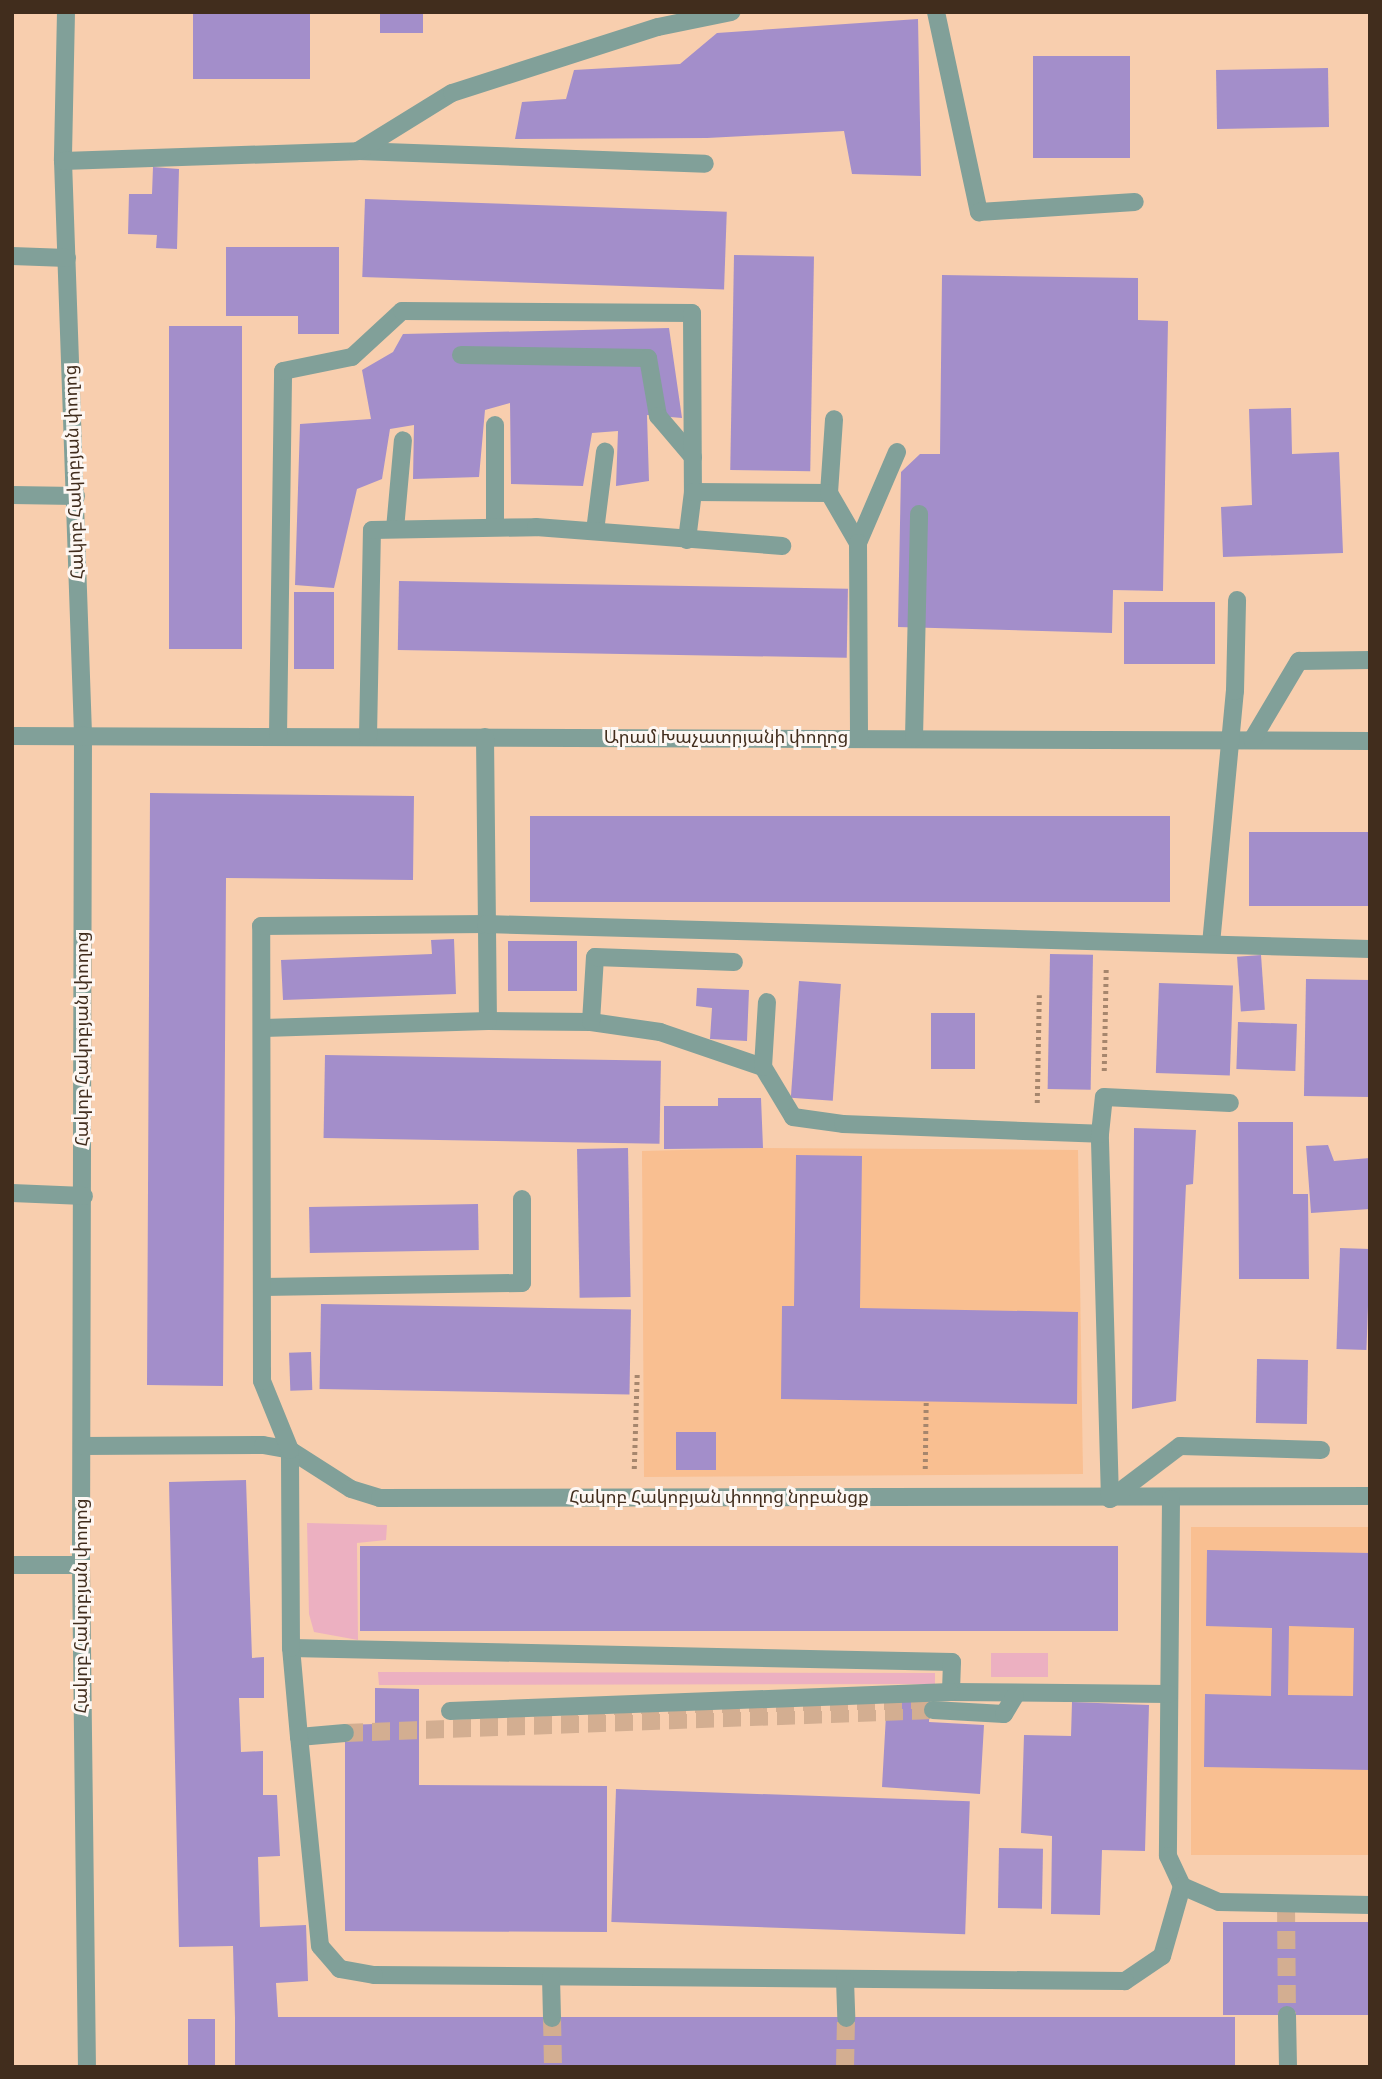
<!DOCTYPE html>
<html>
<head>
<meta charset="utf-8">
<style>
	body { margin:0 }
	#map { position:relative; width:1382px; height:2079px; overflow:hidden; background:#f8ceae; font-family:"Source Sans 3","Noto Sans Armenian",sans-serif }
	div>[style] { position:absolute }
	.built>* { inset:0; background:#f9bf91; transform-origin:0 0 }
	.green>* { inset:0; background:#ecb0c1; transform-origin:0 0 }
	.building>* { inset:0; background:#a38eca; transform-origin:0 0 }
	.minor-tunnel>* { height:18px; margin-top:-9px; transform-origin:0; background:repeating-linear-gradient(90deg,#d3ae91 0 18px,transparent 0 27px) }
	.path>* { height:4.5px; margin-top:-2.25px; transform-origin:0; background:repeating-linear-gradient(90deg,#a6866d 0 3.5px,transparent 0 7px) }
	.minor>* { height:18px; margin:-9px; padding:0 9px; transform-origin:9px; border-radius:9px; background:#81a099 }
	span { translate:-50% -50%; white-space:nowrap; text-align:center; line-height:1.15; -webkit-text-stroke:6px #fdf7f3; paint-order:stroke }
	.street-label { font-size:18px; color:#412d1d }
	.frame { position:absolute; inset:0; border:14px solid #412d1d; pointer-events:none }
</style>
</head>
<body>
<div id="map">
	<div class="built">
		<div style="clip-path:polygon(763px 1148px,1078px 1150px,1083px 1474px,644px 1477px,642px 1151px)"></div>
		<div style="left:1370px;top:1527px;width:328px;height:179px;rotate:90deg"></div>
	</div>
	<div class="green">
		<div style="clip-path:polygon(307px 1523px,387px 1525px,386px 1540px,357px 1543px,358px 1640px,314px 1632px,309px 1614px)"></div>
		<div style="left:1048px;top:1653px;width:24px;height:57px;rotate:90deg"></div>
		<div style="clip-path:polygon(378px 1672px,935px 1673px,935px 1684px,379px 1685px)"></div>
	</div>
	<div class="building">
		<div style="left:193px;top:12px;width:117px;height:67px"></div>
		<div style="left:380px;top:12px;width:43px;height:21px"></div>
		<div style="clip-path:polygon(918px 19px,921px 176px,852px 174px,844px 131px,707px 138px,515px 139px,522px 102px,566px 99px,574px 70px,680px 64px,717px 33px)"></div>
		<div style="left:1033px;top:56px;width:97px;height:102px"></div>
		<div style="left:1328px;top:68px;width:59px;height:112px;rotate:89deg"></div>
		<div style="clip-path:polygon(153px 167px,179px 169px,177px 249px,156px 248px,157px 235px,128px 234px,129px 194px,152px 194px)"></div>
		<div style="left:365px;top:199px;width:362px;height:78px;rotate:2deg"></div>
		<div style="clip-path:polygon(226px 247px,339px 247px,339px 334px,298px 334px,298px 316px,226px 316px)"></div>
		<div style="left:734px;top:255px;width:80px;height:215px;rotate:1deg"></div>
		<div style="clip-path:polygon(942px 275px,1138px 278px,1138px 320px,1168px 321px,1163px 591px,1113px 590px,1112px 633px,898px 627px,901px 472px,920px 454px,940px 454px)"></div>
		<div style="left:169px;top:326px;width:73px;height:323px"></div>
		<div style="clip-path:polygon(669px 328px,682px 418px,647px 415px,649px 481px,616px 486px,618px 431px,592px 433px,583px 486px,511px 484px,510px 403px,485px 410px,479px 477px,413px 479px,414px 425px,390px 429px,382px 479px,357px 489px,334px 588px,295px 585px,300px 424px,371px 419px,362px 370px,393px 352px,403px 334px)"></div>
		<div style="clip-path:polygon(1291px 408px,1292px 454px,1339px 452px,1343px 553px,1223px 557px,1221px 507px,1252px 505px,1249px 409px)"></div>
		<div style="left:399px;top:581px;width:449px;height:69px;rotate:1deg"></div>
		<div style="left:294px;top:592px;width:40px;height:77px"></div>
		<div style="left:1124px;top:602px;width:91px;height:62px"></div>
		<div style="clip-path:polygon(150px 793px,414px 796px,413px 880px,226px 878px,223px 1386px,147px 1385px)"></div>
		<div style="left:530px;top:816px;width:640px;height:86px"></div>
		<div style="left:1249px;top:832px;width:121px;height:74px"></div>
		<div style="clip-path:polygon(454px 939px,456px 994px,283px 1000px,281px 960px,432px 954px,431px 940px)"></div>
		<div style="left:508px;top:941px;width:69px;height:50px"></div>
		<div style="left:1050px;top:954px;width:43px;height:135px;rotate:1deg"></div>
		<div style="left:1261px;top:955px;width:55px;height:24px;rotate:86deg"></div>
		<div style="left:1306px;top:979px;width:64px;height:117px;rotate:1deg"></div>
		<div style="left:799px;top:981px;width:42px;height:117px;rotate:4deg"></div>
		<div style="left:1159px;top:983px;width:74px;height:90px;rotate:2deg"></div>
		<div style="clip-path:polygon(697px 988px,749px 990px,747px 1041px,710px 1039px,712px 1008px,696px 1006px)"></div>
		<div style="left:931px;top:1013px;width:44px;height:56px"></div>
		<div style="left:1238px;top:1022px;width:59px;height:47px;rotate:2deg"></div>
		<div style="left:325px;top:1055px;width:336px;height:83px;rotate:1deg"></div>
		<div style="clip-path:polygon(718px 1098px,761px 1098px,763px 1148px,664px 1149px,664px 1106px,718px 1106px)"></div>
		<div style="clip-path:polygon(1238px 1122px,1293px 1122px,1293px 1194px,1308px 1194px,1309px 1279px,1239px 1279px)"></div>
		<div style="clip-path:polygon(1134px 1128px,1196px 1130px,1193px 1184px,1186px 1185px,1176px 1401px,1132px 1409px)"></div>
		<div style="clip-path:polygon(1328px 1145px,1334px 1161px,1370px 1158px,1370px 1209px,1311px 1213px,1306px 1146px)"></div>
		<div style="left:628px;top:1148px;width:149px;height:51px;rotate:89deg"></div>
		<div style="clip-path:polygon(796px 1155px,862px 1156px,860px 1308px,1078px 1312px,1077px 1404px,781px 1399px,782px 1306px,794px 1306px)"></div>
		<div style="left:478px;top:1204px;width:46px;height:169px;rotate:89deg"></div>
		<div style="left:1340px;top:1248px;width:30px;height:101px;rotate:2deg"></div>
		<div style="left:321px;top:1304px;width:310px;height:85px;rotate:1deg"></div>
		<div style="left:311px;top:1352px;width:38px;height:22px;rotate:88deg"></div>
		<div style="left:1257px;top:1359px;width:51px;height:64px;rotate:1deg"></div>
		<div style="left:676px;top:1432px;width:40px;height:38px"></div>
		<div style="clip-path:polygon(246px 1480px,252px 1658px,264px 1657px,264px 1698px,239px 1698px,241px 1752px,263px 1751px,263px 1795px,277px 1795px,280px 1856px,258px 1857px,260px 1927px,306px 1925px,308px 1981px,276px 1983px,278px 2017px,235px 2018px,233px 1946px,179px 1947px,169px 1482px)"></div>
		<div style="left:360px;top:1546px;width:758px;height:85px"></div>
		<div style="clip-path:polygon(evenodd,1207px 1550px,1370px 1553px,1370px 1770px,1204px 1767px,1205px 1694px,1271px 1696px,1272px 1628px,1206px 1626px,1207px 1550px,1289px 1626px,1354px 1628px,1353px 1696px,1288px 1695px,1289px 1626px)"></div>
		<div style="clip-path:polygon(375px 1688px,419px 1689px,419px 1785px,607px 1786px,607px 1932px,345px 1931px,345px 1725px,375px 1724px)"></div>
		<div style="clip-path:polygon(887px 1697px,930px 1700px,929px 1722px,984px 1725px,980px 1794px,882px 1787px)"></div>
		<div style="clip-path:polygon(1072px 1702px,1149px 1705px,1145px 1851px,1102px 1850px,1100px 1915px,1051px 1914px,1052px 1836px,1021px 1833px,1024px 1735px,1071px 1736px)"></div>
		<div style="left:616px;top:1789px;width:354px;height:133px;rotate:2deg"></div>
		<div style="left:999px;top:1848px;width:44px;height:60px;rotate:1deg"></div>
		<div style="left:1223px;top:1922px;width:147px;height:93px"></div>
		<div style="left:1235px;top:2017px;width:50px;height:1000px;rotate:90deg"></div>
		<div style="left:188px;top:2019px;width:27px;height:48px"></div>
	</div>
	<div class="minor-tunnel">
		<div style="left:345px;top:1733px;width:588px;rotate:-2.24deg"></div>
		<div style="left:1286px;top:1904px;width:111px;rotate:89.5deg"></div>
		<div style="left:552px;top:2018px;width:49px;rotate:88.8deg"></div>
		<div style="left:845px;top:2067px;width:49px;rotate:-88.8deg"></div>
	</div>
	<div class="path">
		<div style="left:1104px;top:1071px;width:103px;rotate:-88.9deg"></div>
		<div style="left:1037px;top:1103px;width:108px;rotate:-88.9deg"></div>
		<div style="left:634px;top:1469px;width:98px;rotate:-88.2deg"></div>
		<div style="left:925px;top:1469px;width:68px;rotate:-89.2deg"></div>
	</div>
	<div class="minor">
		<div style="left:66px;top:12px;width:149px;rotate:91.2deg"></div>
		<div style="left:63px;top:161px;width:574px;rotate:88deg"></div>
		<div style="left:83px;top:735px;width:830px;rotate:90.14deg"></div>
		<div style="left:81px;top:1565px;width:502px;rotate:89.32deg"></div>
		<div style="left:936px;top:12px;width:205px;rotate:77.9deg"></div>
		<div style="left:979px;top:212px;width:156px;rotate:-3.7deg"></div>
		<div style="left:358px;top:151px;width:347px;rotate:2.1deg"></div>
		<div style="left:63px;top:161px;width:295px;rotate:-1.9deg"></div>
		<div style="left:358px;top:151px;width:110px;rotate:-31.7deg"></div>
		<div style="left:452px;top:93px;width:216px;rotate:-17.8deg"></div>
		<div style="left:658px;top:27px;width:75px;rotate:-11.6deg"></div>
		<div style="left:12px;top:256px;width:55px;rotate:2.1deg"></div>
		<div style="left:461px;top:355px;width:187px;rotate:0.9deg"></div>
		<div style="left:648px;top:358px;width:59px;rotate:80.2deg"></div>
		<div style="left:658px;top:416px;width:54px;rotate:49.5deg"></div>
		<div style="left:829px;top:493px;width:74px;rotate:-86.1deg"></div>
		<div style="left:12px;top:495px;width:64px;rotate:0.9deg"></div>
		<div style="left:495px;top:526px;width:101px;rotate:-90deg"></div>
		<div style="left:395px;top:529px;width:89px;rotate:-84.9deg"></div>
		<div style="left:595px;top:531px;width:80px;rotate:-82.8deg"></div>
		<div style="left:687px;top:540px;width:48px;rotate:-82.9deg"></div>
		<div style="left:858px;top:543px;width:99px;rotate:-66.8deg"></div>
		<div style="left:12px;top:736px;width:1358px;rotate:0.21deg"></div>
		<div style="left:278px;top:736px;width:365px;rotate:-89.2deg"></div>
		<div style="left:283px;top:371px;width:70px;rotate:-11.5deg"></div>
		<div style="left:352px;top:357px;width:68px;rotate:-42.6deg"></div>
		<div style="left:402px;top:311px;width:290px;rotate:0.4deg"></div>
		<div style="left:692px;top:313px;width:179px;rotate:89.7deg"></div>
		<div style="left:693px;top:492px;width:136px;rotate:0.4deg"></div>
		<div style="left:829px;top:493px;width:58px;rotate:59.9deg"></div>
		<div style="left:858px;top:543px;width:195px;rotate:89.7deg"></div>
		<div style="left:368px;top:737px;width:207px;rotate:-88.9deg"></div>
		<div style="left:372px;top:530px;width:164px;rotate:-1deg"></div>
		<div style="left:536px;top:527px;width:247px;rotate:4.4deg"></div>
		<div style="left:485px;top:737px;width:284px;rotate:89.4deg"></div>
		<div style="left:488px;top:1021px;width:103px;rotate:0.6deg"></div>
		<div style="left:591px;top:1022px;width:70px;rotate:8.2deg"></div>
		<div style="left:660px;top:1032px;width:109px;rotate:18.8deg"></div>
		<div style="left:763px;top:1067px;width:58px;rotate:59deg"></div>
		<div style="left:793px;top:1117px;width:50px;rotate:8deg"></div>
		<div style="left:843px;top:1124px;width:257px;rotate:2.2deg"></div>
		<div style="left:914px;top:738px;width:224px;rotate:-88.7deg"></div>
		<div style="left:1252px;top:740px;width:92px;rotate:-59.3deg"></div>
		<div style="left:1299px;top:661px;width:71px;rotate:-0.8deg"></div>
		<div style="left:1211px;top:944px;width:254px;rotate:-84.6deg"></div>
		<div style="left:1235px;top:691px;width:91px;rotate:-88.7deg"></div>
		<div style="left:591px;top:1022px;width:65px;rotate:-86.5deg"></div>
		<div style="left:595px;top:957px;width:139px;rotate:2.1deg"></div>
		<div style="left:264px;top:1028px;width:224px;rotate:-1.8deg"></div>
		<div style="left:763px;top:1067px;width:65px;rotate:-86.5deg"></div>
		<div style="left:12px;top:1193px;width:72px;rotate:2.4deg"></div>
		<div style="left:263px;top:1287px;width:259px;rotate:-0.9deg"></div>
		<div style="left:522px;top:1283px;width:84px;rotate:-90deg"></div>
		<div style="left:82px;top:1446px;width:181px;rotate:-0.3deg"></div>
		<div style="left:263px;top:1445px;width:27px;rotate:10deg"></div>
		<div style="left:290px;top:1450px;width:72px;rotate:32.6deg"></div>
		<div style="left:351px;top:1489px;width:30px;rotate:17deg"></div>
		<div style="left:380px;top:1498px;width:990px;rotate:-0.12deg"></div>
		<div style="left:1110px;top:1499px;width:365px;rotate:-91.6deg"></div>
		<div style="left:1100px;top:1134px;width:37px;rotate:-84deg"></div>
		<div style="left:1104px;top:1097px;width:126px;rotate:2.7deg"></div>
		<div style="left:1110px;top:1499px;width:88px;rotate:-37.1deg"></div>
		<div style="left:1180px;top:1446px;width:141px;rotate:1.6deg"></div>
		<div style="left:1171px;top:1499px;width:357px;rotate:90.5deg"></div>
		<div style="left:1168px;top:1856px;width:33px;rotate:65deg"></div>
		<div style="left:1182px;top:1886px;width:40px;rotate:23.4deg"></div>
		<div style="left:1219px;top:1902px;width:151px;rotate:1.1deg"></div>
		<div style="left:12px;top:1565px;width:69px"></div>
		<div style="left:291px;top:1648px;width:661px;rotate:1.21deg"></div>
		<div style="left:952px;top:1662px;width:30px;rotate:92deg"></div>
		<div style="left:951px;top:1692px;width:218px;rotate:0.5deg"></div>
		<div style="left:933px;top:1710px;width:71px;rotate:3.2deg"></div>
		<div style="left:1004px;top:1714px;width:21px;rotate:-59deg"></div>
		<div style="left:450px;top:1711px;width:501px;rotate:-2.17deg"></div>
		<div style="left:299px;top:1737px;width:46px;rotate:-5deg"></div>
		<div style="left:1182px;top:1886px;width:73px;rotate:105.9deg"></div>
		<div style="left:1162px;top:1956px;width:45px;rotate:146deg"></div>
		<div style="left:1125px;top:1981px;width:751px;rotate:-179.54deg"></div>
		<div style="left:374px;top:1975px;width:35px;rotate:-170deg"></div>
		<div style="left:340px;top:1969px;width:30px;rotate:-131deg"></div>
		<div style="left:320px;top:1946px;width:210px;rotate:-95.7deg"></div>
		<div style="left:299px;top:1737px;width:89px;rotate:-95.1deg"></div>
		<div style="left:291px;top:1648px;width:198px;rotate:-90.3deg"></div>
		<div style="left:290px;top:1450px;width:74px;rotate:-112.1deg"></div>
		<div style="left:262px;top:1381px;width:455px;rotate:-90.1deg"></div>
		<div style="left:261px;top:926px;width:225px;rotate:-0.5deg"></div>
		<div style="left:486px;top:924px;width:884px;rotate:1.62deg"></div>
		<div style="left:551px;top:1977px;width:41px;rotate:88.6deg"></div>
		<div style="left:845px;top:1980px;width:38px;rotate:88deg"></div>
		<div style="left:1287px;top:2015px;width:52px;rotate:88.9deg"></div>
	</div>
	<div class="street-label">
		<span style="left:75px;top:472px;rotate:-92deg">Հակոբ Հակոբյան փողոց</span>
		<span style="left:726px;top:738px">Արամ Խաչատրյանի փողոց</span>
		<span style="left:83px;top:1039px;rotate:-90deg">Հակոբ Հակոբյան փողոց</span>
		<span style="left:719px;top:1498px">Հակոբ Հակոբյան փողոց նրբանցք</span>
		<span style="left:82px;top:1606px;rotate:-90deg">Հակոբ Հակոբյան փողոց</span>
	</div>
	<div class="frame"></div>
</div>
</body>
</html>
